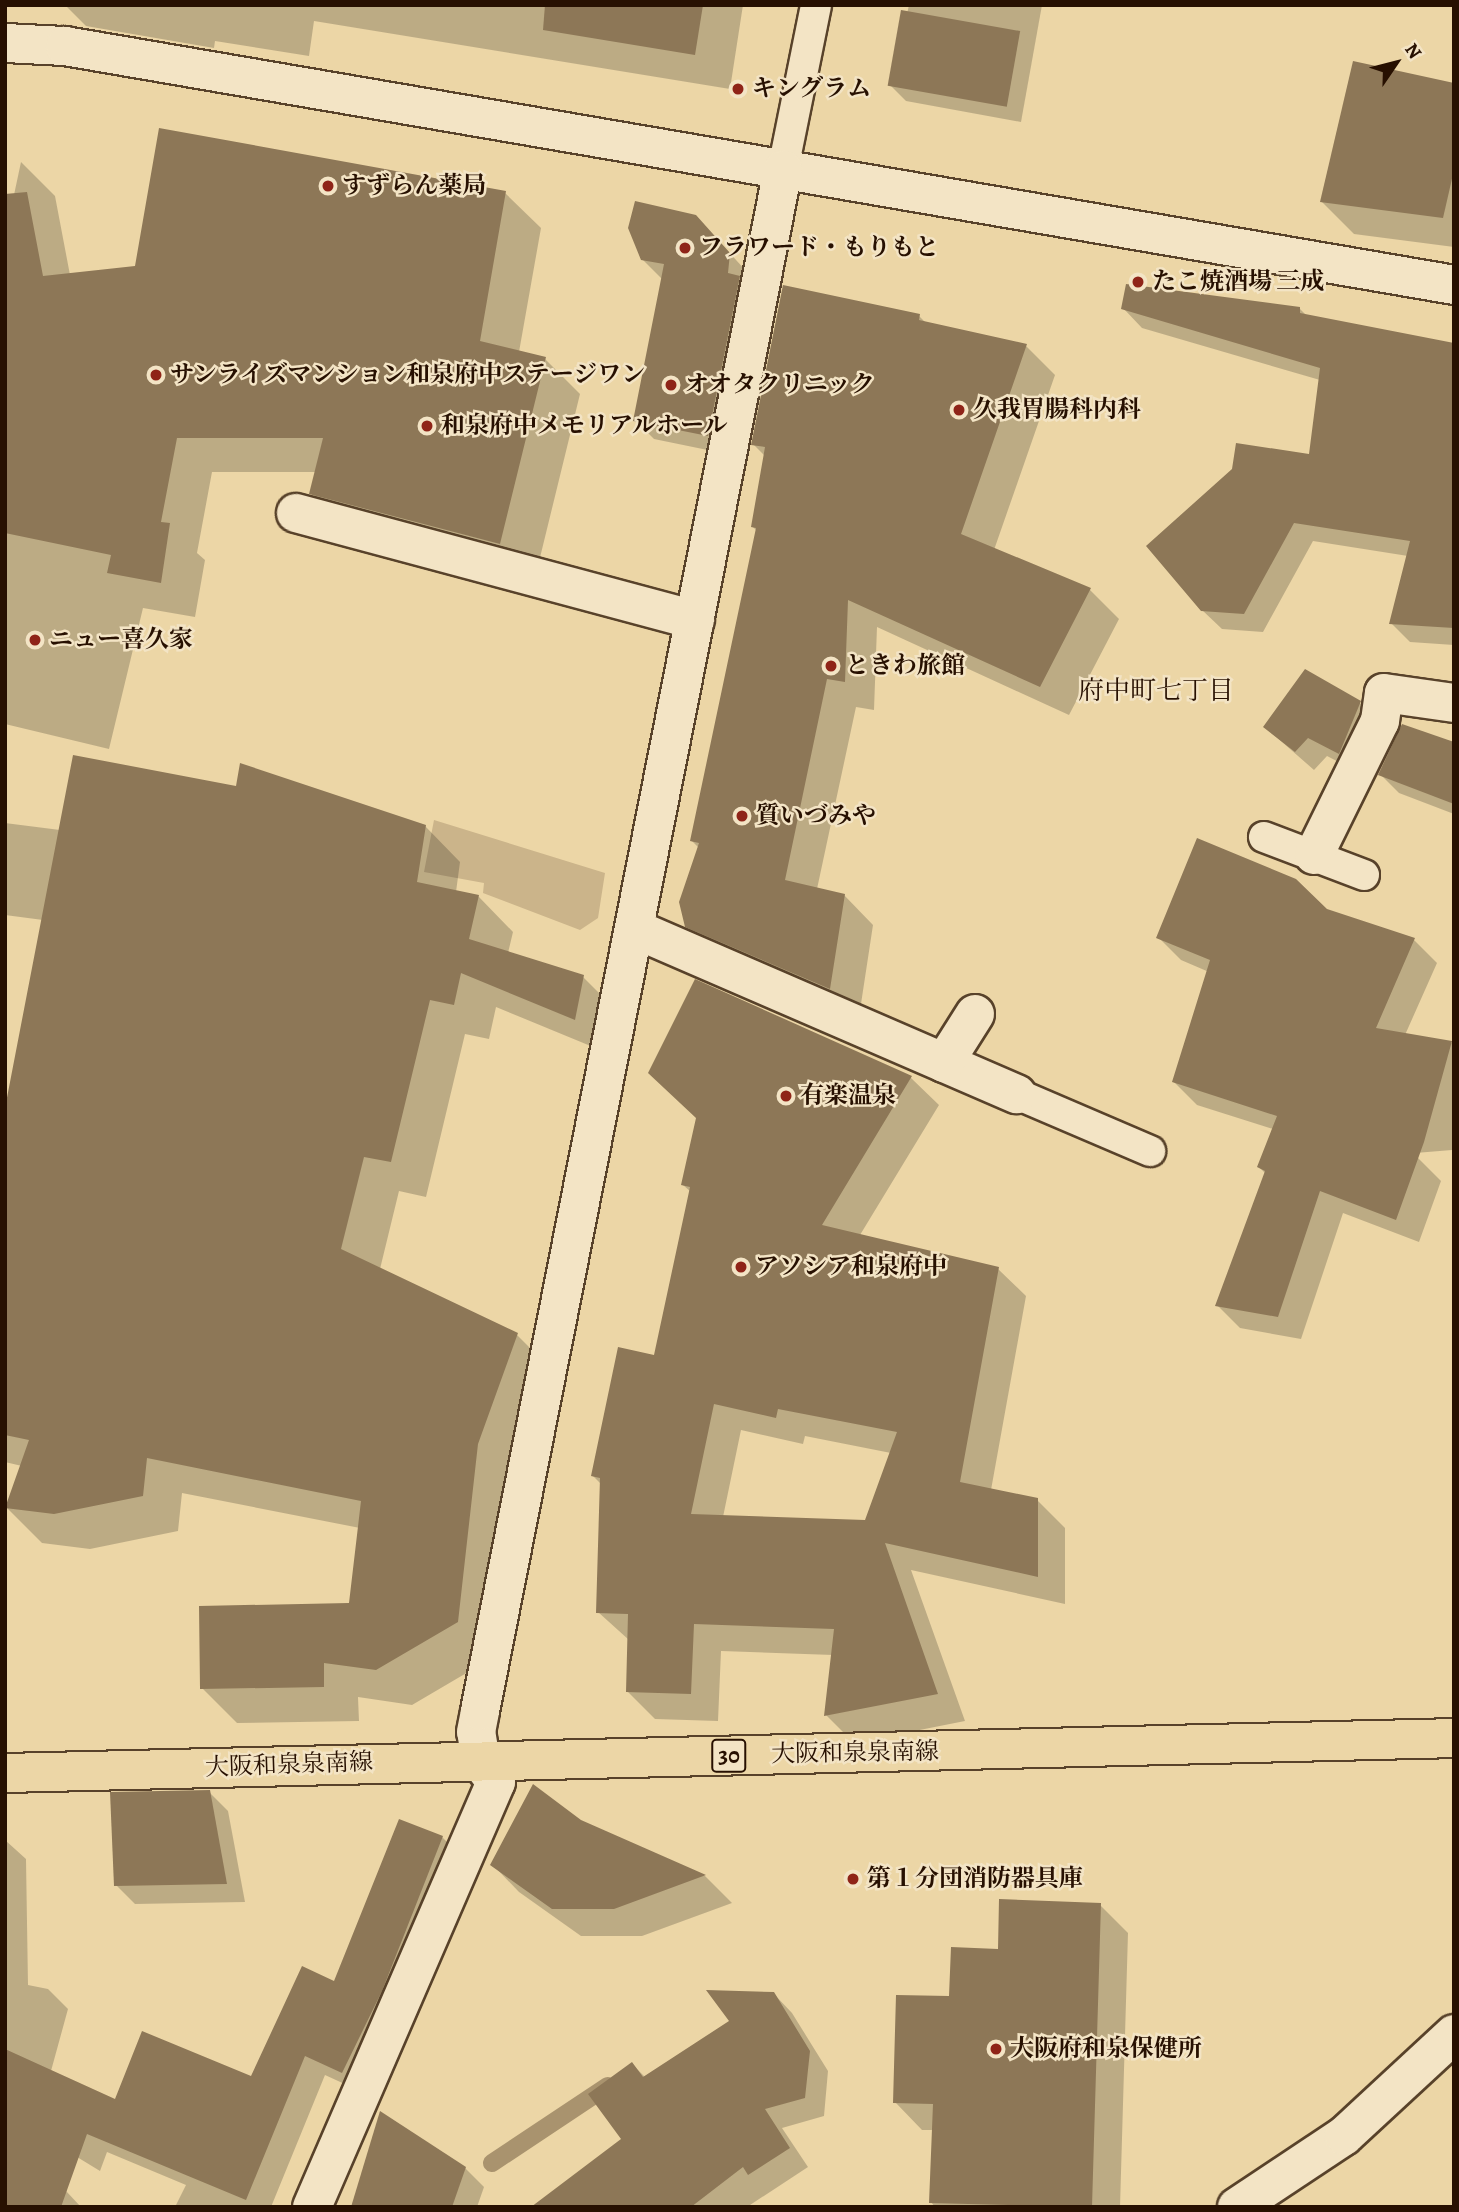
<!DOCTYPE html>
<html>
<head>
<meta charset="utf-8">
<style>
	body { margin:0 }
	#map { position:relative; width:1459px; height:2212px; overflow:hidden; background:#ecd6a6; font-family:Alegreya,"Noto Serif JP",serif }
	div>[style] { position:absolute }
	.green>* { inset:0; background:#cbb48a }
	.shadow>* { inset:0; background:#0003 }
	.stream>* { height:18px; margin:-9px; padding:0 9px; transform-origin:9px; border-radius:9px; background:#a9936e }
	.building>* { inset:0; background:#8d7757; transform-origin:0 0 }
	.roads { filter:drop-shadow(2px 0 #58422a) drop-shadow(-2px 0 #58422a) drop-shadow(0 2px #58422a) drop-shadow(0 -2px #58422a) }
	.lane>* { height:30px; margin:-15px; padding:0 15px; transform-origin:15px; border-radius:15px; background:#f3e4c5 }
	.street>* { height:38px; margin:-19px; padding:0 19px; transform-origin:19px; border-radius:19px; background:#f3e4c5 }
	.secondary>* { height:38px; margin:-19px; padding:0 19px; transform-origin:19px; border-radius:19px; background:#f3e4c5 }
	.primary>* { height:38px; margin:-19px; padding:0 19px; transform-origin:19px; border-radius:19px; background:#ecd6a6 }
	.dots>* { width:19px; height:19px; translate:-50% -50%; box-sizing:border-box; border:4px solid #f3e4c5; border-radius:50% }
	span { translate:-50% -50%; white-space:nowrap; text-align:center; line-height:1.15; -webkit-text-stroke:5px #f3e4c5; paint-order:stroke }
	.shield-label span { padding:2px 5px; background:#f3e4c5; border:2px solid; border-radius:5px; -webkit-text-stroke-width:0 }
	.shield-label { font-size:23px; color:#271001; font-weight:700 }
	.poi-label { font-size:24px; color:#271001; font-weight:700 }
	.left { translate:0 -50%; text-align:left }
	.street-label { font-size:24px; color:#271001 }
	.neighbourhood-label { font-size:26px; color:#271001 }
	.frame { position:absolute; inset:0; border:7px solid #271001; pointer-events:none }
	.north { position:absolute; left:1361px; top:28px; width:70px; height:70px; -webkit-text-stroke:5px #f3e4c5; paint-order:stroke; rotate:55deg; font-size:19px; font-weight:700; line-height:28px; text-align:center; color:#271001 }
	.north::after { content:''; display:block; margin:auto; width:24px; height:32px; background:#271001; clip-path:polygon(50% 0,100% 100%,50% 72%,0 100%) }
</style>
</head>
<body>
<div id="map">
	<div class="green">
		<div style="clip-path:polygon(434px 820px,605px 873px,598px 918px,580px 930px,483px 893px,484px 883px,424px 872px)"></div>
	</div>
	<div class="shadow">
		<div style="clip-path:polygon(65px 5px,743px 5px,730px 89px,314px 21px,309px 56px,215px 41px,214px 48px,86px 26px)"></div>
		<div style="clip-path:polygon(909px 5px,1042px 5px,1021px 122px,906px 101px,891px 86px)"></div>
		<div style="clip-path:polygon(1454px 85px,1454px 247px,1354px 234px,1322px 202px)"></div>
		<div style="clip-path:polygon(21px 162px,55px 196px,70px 275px,136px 268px,505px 193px,541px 228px,519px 352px,545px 359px,580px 394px,535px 578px,347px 529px,311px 493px,316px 472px,212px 472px,197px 553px,205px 560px,195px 617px,143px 608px,109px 749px,5px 724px,5px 237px)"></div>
		<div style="clip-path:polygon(714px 236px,748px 273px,727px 454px,654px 439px,635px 420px,663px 280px,643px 260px)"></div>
		<div style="clip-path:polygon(1123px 308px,1299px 308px,1307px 316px,1454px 345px,1454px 645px,1410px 642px,1391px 623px,1408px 556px,1313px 541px,1263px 632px,1222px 629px,1202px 610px,1311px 456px,1320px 380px,1142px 328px)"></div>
		<div style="clip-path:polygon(919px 316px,927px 324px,1026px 346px,1055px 375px,994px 550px,1090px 590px,1119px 619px,1069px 715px,877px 627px,874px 710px,856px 707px,817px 889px,844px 895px,873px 925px,859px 1017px,716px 955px,686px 926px,699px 848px,692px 841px,757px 531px,753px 527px,765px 456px,753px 444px)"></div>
		<div style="clip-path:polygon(1360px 703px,1379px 722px,1358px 772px,1327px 756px,1314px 770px,1265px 727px)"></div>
		<div style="clip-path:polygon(1454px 744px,1454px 814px,1399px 793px,1380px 774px)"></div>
		<div style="clip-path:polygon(5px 823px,60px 830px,425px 826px,460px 862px,456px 892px,478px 896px,513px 932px,508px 953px,583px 977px,618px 1012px,610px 1054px,496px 1007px,489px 1039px,465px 1034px,426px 1197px,399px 1191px,380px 1269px,517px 1335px,552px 1370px,492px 1658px,412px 1705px,358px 1697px,359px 1721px,237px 1723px,202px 1688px,351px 1604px,360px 1528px,182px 1493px,178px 1531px,90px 1549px,42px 1543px,7px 1508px,22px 1466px,5px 1462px,5px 1117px,43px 920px,5px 915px)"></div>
		<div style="clip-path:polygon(1326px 910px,1414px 940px,1437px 963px,1405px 1035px,1454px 1043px,1454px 1145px,1452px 1150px,1403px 1154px,1418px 1158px,1441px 1181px,1419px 1242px,1343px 1213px,1301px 1339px,1240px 1328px,1217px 1305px,1266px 1174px,1259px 1167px,1273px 1129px,1197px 1105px,1174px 1082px,1209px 972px,1181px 960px,1158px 937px)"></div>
		<div style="clip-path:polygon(evenodd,695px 981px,911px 1078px,939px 1105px,860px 1235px,998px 1269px,1026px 1296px,991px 1490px,1037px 1500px,1065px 1528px,1065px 1604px,911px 1570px,965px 1721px,854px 1743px,826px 1715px,833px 1655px,721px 1651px,718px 1721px,655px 1719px,627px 1691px,629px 1640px,598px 1612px,601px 1484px,593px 1476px,656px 1357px,691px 1192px,683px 1185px,698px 1119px,695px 981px,741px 1430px,803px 1444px,805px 1436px,891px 1453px,866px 1522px,723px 1517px,741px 1430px)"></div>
		<div style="clip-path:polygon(209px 1792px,228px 1811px,245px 1902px,135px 1904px,116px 1885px)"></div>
		<div style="clip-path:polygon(580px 1821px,705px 1876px,732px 1903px,642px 1936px,581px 1936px,519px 1892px,492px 1864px)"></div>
		<div style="clip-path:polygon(442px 1837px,462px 1857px,362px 2092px,325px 2075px,271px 2207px,175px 2207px,186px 2185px,107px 2152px,100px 2171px,5px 2113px,5px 1840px,26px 1859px,28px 1985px,48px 1989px,68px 2009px,51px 2071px,116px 2101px,252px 2078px,335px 1983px)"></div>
		<div style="clip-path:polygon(1100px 1905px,1128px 1933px,1120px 2207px,935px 2207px,931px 2202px,933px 2130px,922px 2130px,895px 2102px,950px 1998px,999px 1950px)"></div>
		<div style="clip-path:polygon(773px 1993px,792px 2013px,828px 2071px,824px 2116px,782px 2128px,808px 2167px,747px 2207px,534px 2207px,624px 2139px,632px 2064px,645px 2077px)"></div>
		<div style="clip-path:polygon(465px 2168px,484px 2187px,477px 2207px,356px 2207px)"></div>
		<div style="clip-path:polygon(66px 2191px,81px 2207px,5px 2207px)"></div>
	</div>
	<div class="stream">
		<div style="left:492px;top:2163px;width:139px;rotate:-33.6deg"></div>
	</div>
	<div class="building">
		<div style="clip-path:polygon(545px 5px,703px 5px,695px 55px,543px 30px)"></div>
		<div style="left:901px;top:10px;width:121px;height:77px;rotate:10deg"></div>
		<div style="clip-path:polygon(1353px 61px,1454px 83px,1454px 170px,1443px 218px,1320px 202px)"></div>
		<div style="clip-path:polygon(159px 128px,506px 191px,480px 341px,546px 357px,500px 544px,309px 494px,323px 438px,177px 438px,161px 522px,170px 523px,161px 583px,107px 573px,111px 555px,5px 533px,5px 194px,27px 192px,43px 276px,135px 266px)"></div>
		<div style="clip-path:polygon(635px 201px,696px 215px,730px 253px,728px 273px,740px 276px,708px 436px,633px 421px,664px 264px,641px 260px,628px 228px)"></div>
		<div style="clip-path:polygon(1126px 284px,1300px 307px,1300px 313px,1454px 343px,1454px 628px,1389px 624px,1410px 541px,1294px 523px,1244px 614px,1201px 611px,1146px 546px,1232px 469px,1236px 443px,1309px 454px,1320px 368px,1121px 309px)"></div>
		<div style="clip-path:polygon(783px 285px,920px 314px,919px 320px,1027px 344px,961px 534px,1091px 588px,1040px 687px,848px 600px,845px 682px,827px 679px,785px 880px,845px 894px,830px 989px,685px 927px,679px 902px,699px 843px,690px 841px,756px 528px,751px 527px,765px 447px,751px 445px)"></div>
		<div style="clip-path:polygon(1305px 669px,1361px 701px,1339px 754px,1308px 738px,1295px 752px,1263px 727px)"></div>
		<div style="clip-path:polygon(1402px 724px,1454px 742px,1454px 804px,1378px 775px)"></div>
		<div style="clip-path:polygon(73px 755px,236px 786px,240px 763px,426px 825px,417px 882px,479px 895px,469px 939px,584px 975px,575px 1020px,461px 973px,454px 1005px,430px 1000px,391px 1162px,364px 1157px,341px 1249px,518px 1333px,478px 1444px,458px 1622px,376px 1670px,324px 1663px,324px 1687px,200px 1689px,199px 1606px,349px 1603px,361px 1501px,147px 1458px,143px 1496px,54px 1514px,5px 1508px,29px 1440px,5px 1435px,5px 1108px)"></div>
		<div style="clip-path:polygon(1197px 838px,1296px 879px,1327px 909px,1415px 938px,1376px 1028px,1452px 1041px,1424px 1142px,1396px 1220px,1320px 1191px,1278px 1317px,1215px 1306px,1265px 1171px,1257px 1167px,1277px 1116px,1172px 1082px,1210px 960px,1156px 938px)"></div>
		<div style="clip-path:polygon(evenodd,695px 979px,912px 1076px,822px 1225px,999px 1267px,960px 1482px,1038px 1498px,1038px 1577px,885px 1543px,938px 1694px,824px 1716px,834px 1629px,694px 1624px,691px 1694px,626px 1692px,628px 1614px,596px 1613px,600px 1478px,591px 1476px,618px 1347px,654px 1355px,690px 1187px,681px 1185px,696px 1118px,648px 1073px,695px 979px,714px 1404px,776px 1418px,778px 1409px,897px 1432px,865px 1520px,691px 1514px,714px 1404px)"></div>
		<div style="clip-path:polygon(533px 1784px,581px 1820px,706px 1875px,614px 1909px,552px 1909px,490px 1865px)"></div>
		<div style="clip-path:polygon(210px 1790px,227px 1884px,114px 1886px,110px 1792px)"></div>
		<div style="clip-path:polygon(399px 1819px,443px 1836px,382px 1991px,342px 2073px,305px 2056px,246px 2200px,87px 2134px,61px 2207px,5px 2207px,5px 2049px,115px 2099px,142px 2031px,251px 2076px,302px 1966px,334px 1981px)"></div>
		<div style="clip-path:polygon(999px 1899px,1101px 1903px,1092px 2207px,929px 2203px,933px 2104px,893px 2103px,896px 1995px,949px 1996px,951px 1947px,998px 1949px)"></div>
		<div style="clip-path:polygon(706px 1990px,774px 1992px,810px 2051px,805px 2098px,765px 2109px,790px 2148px,748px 2175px,743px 2167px,691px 2207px,531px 2207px,621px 2139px,588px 2094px,632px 2062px,643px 2077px,729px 2021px)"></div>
		<div style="clip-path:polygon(380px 2111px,466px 2167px,452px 2207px,351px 2207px)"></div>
	</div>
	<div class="roads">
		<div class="lane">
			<div style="left:783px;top:169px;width:167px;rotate:-78.6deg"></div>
			<div style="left:1264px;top:837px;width:107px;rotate:20.8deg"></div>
			<div style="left:1017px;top:1094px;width:145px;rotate:23.2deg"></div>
		</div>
		<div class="street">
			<div style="left:296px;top:513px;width:413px;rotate:15deg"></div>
			<div style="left:1314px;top:855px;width:149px;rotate:-63.8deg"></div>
			<div style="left:1380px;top:721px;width:28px;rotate:-82deg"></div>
			<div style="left:1384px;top:693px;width:71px;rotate:8.1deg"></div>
			<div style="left:635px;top:929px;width:416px;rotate:23.4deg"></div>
			<div style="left:944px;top:1063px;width:58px;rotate:-57.7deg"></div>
			<div style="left:312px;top:2207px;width:463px;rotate:-66.6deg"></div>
			<div style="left:496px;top:1782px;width:25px;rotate:-127deg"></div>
			<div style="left:1237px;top:2207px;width:128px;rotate:-33.6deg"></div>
			<div style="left:1344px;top:2136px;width:150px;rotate:-42.8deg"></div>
		</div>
		<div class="secondary">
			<div style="left:5px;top:43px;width:60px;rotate:2.9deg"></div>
			<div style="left:65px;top:46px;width:1409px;rotate:9.76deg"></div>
			<div style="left:481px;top:1762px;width:30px;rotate:-99deg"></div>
			<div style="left:476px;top:1732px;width:21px;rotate:-79deg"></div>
			<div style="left:480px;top:1711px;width:1571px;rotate:-78.88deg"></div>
		</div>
		<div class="primary">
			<div style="left:5px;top:1773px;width:1449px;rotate:-1.38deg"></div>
		</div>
	</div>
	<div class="dots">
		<div style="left:738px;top:89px;background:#8f2418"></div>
		<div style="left:328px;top:186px;background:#8f2418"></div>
		<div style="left:685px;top:248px;background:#8f2418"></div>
		<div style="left:1138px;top:282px;background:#8f2418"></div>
		<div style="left:156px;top:375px;background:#8f2418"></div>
		<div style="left:671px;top:385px;background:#8f2418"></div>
		<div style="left:959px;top:410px;background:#8f2418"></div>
		<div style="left:427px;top:426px;background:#8f2418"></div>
		<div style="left:35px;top:640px;background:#8f2418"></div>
		<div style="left:831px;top:666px;background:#8f2418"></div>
		<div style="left:742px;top:816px;background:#8f2418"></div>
		<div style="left:786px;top:1096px;background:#8f2418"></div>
		<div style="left:741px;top:1267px;background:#8f2418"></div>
		<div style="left:853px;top:1879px;background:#8f2418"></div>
		<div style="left:996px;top:2049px;background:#8f2418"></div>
	</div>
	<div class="shield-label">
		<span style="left:729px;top:1756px">30</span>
	</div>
	<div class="poi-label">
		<span class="left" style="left:752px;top:89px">キングラム</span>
		<span class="left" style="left:342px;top:186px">すずらん薬局</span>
		<span class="left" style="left:699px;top:248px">フラワード・もりもと</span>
		<span class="left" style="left:1152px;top:282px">たこ焼酒場 三成</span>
		<span class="left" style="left:170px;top:375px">サンライズマンション和泉府中ステージワン</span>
		<span class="left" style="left:685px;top:385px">オオタクリニック</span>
		<span class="left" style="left:973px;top:410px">久我胃腸科内科</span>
		<span class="left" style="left:441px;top:426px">和泉府中メモリアルホール</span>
		<span class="left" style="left:49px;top:640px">ニュー喜久家</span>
		<span class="left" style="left:845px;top:666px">ときわ旅館</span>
		<span class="left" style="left:756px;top:816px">質いづみや</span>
		<span class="left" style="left:800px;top:1096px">有楽温泉</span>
		<span class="left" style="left:755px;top:1267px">アソシア和泉府中</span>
		<span class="left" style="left:867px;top:1879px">第１分団消防器具庫</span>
		<span class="left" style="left:1010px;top:2049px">大阪府和泉保健所</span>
	</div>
	<div class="street-label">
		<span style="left:855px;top:1753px;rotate:-1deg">大阪和泉泉南線</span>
		<span style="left:289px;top:1765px;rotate:-2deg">大阪和泉泉南線</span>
	</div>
	<div class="neighbourhood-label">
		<span style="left:1156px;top:691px">府中町七丁目</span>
	</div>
	<div class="frame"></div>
	<div class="north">N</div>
</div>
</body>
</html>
